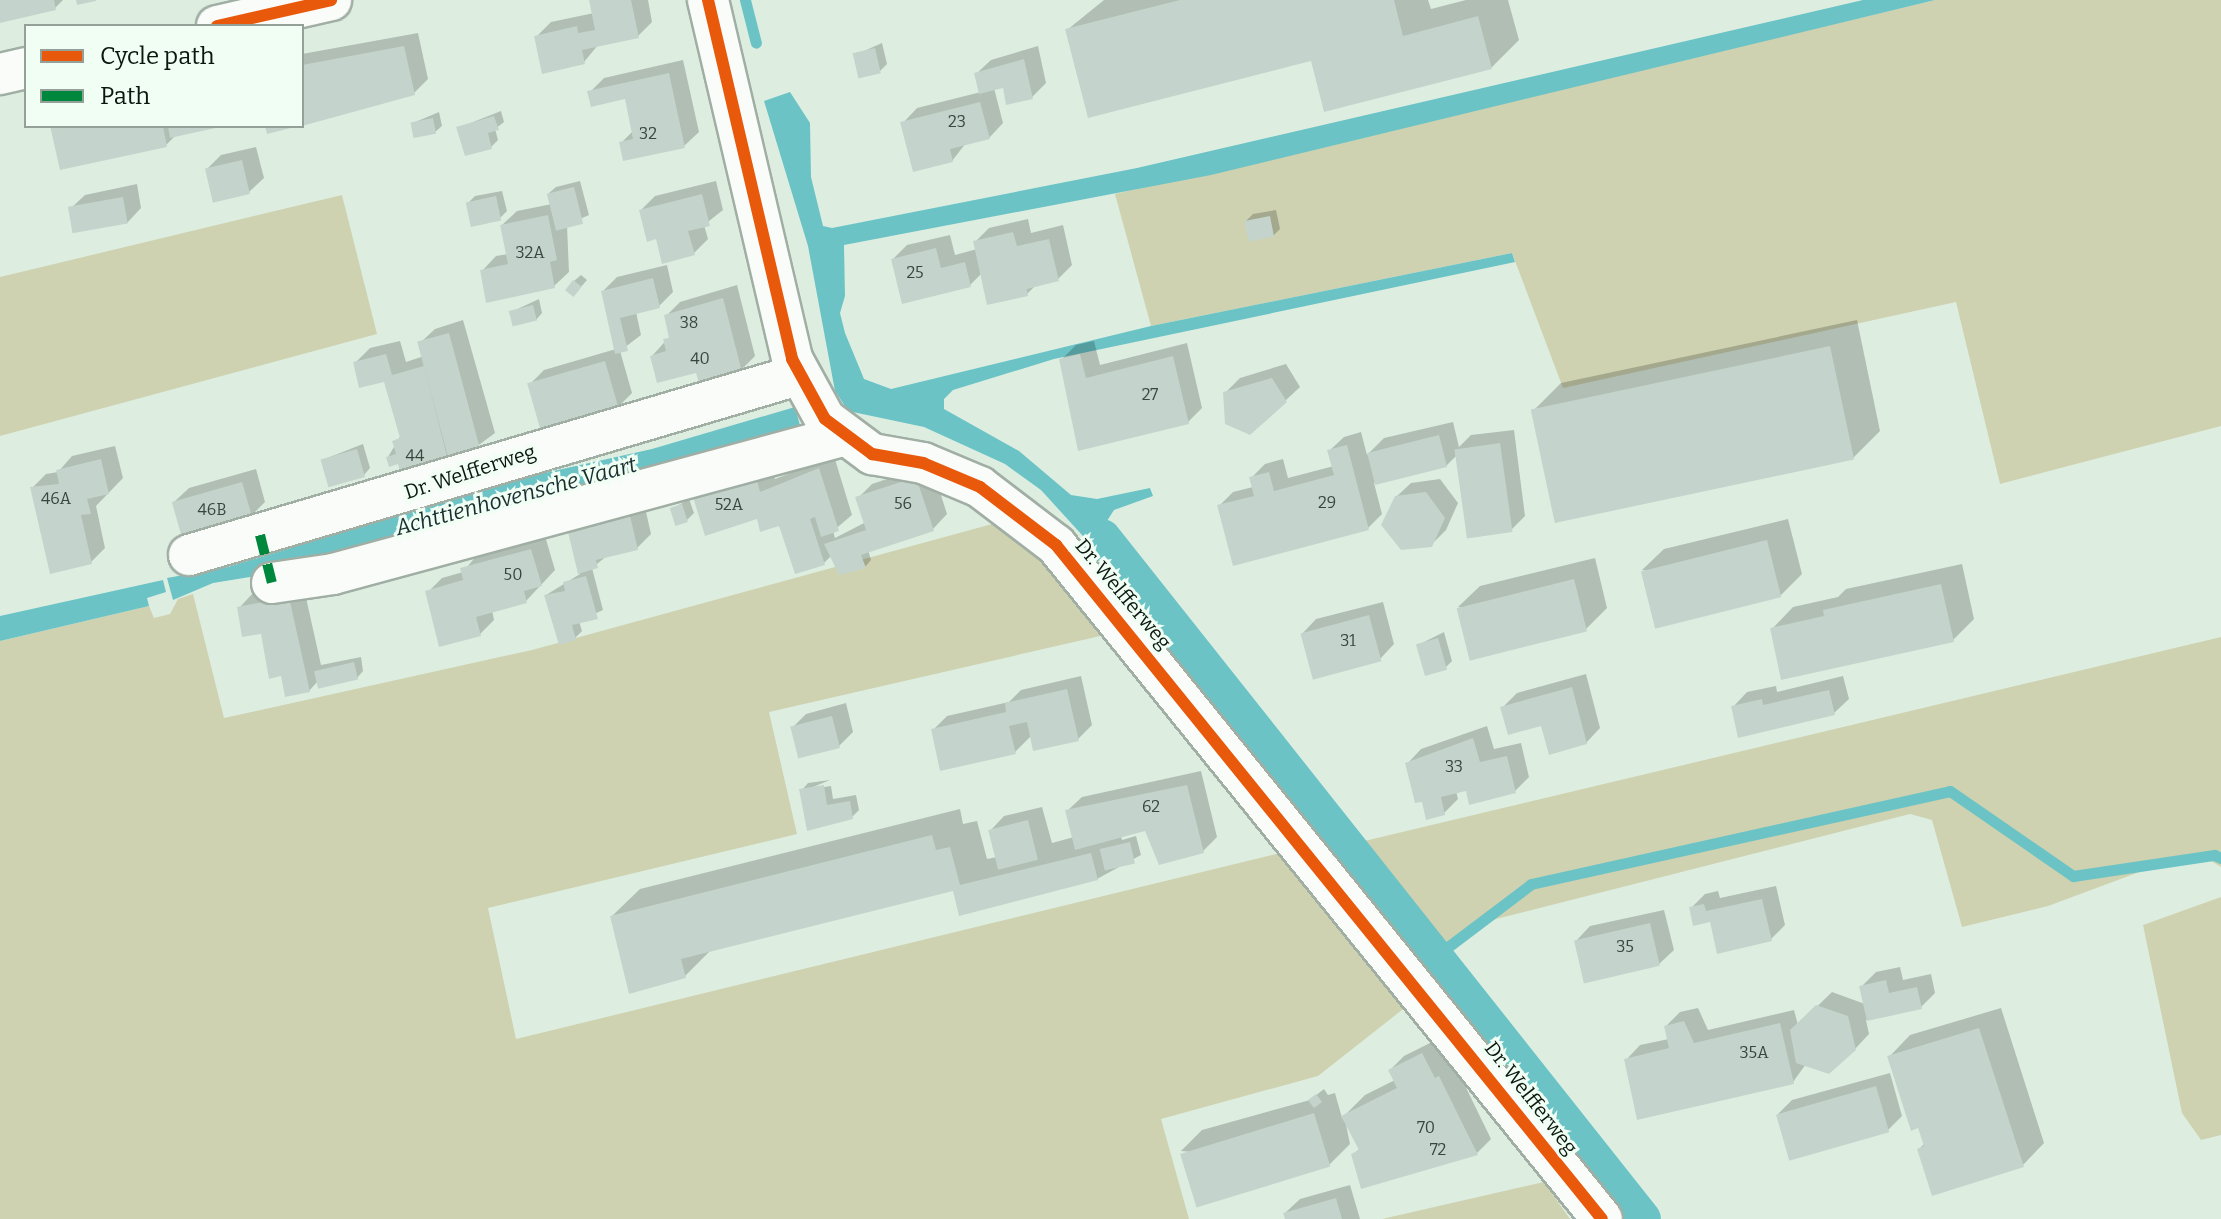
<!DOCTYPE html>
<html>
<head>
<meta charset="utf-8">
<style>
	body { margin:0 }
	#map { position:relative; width:2221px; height:1219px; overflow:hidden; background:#ddeee1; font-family:Bitter,serif }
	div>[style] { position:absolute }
	.green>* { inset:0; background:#ced2b0 }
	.water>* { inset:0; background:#6bc3c6 }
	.shadow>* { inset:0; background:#0003 }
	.stream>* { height:11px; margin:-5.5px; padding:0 5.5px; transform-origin:5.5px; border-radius:5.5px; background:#6bc3c6 }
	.canal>* { height:38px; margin:-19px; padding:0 19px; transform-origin:19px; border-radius:19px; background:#6bc3c6 }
	.building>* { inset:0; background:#c4d4cc; transform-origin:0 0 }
	.roads { filter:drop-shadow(2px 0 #a0aea4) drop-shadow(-2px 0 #a0aea4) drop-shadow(0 2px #a0aea4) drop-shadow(0 -2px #a0aea4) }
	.minor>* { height:40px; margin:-20px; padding:0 20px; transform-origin:20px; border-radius:20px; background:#fafcfa }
	.quiet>* { height:10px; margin-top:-5px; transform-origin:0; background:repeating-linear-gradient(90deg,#00873e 0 20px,transparent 0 30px) }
	.cycleway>* { height:12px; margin:-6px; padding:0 6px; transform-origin:6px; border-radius:6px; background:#e8590c }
	span { translate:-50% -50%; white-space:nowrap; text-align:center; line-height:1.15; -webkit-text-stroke:6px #f0fef4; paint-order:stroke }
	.number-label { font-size:16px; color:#38463e }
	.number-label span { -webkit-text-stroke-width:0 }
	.street-label { font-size:20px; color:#0a160e }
	.water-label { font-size:22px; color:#192e30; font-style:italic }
	.legend { position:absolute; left:24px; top:24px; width:280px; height:104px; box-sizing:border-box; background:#f0fef4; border:2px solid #94a198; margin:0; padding:10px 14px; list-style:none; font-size:24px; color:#0a160e }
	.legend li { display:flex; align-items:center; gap:16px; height:40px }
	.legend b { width:40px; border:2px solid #94a198 }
</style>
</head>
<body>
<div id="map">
	<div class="green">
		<div style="clip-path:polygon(1935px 0,2221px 0,2221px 426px,2000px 484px,1956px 302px,1563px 388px,1512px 253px,1151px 326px,1115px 194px)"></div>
		<div style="clip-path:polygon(342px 195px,377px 334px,0 436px,0 277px)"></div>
		<div style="clip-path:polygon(1003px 521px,1063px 579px,1109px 634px,769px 712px,797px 834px,488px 908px,516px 1039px,1284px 852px,1407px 1006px,1318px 1076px,1161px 1119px,1189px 1219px,0 1219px,0 641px,149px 606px,154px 618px,170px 614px,178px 599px,193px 594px,224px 718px,532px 650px)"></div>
		<div style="clip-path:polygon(2221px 637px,2221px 867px,2201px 855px,2169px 861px,2048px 906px,1962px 927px,1932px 820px,1910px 814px,1496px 919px,1476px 929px,1431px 969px,1335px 848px)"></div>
		<div style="clip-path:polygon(2221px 897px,2221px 1135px,2201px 1140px,2182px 1113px,2143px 925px)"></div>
		<div style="clip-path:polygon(1544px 1182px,1570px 1219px,1382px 1219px)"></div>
	</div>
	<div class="water">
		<div style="clip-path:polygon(1863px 0,1935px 0,1211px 175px,844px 245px,845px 296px,840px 313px,845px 333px,864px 379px,891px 389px,1151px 326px,1512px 253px,1515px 262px,1054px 359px,953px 390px,944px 399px,944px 409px,1019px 451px,1071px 495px,1097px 499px,1150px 488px,1153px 496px,1114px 510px,1105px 524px,1142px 575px,1123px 580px,1041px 490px,1005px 464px,924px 427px,848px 411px,835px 391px,808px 246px,764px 101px,790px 92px,810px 123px,811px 177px,823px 226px,832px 228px,1137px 168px)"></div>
		<div style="clip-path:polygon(795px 407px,801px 429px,275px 573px,213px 583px,173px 600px,167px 578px,228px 567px,522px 478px,652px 449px)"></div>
		<div style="clip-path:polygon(163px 580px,166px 592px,147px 598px,149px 606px,0 641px,0 616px)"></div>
	</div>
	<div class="shadow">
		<div style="clip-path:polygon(0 0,63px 0,55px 8px,0 21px)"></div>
		<div style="clip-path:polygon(591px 0,648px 0,652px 22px,638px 36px,598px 45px,584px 62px,536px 37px,551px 22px,594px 13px)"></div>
		<div style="clip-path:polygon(1104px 0,1428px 0,1431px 9px,1466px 0,1508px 0,1519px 40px,1491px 68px,1312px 59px,1067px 30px)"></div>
		<div style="clip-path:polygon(418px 33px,428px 79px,414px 93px,302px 124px,302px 54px)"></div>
		<div style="clip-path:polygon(882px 43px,887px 64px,880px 71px,855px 55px)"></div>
		<div style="clip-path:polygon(1038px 46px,1046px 83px,1032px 97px,1004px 85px,994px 88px,1003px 123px,989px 138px,966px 143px,952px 161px,903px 123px,917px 108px,981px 92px,976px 74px,991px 60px)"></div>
		<div style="clip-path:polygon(683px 60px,699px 132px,684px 146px,621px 143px,634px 130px,626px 96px,590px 92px,604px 78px)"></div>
		<div style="clip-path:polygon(501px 111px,504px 122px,495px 129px,498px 140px,491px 147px,458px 128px)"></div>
		<div style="clip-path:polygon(439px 112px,442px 126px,435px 132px,413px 123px)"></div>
		<div style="clip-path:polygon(52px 126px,217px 126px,177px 134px,166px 145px)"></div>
		<div style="clip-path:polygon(256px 147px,264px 178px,249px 192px,207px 169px,221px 155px)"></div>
		<div style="clip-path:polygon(580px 181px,589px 215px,567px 225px,569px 272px,554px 286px,482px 271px,496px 256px,508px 254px,502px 225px,517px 211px,552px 204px,549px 193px,556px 187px)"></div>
		<div style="clip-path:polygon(716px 181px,723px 210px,704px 225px,708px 239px,694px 253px,657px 237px,641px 210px,655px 196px)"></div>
		<div style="clip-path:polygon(137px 184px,141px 208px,127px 223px,70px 209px,85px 195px)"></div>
		<div style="clip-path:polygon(502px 191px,507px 211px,500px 218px,468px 203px,475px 196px)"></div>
		<div style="clip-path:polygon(1276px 210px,1280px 229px,1273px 236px,1246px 221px,1253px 214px)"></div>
		<div style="clip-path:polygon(1028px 219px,1031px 233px,1063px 225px,1072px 265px,1058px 279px,1037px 284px,1027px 294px,982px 273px,970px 285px,893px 259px,907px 245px,950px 235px,955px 255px,977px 249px,975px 242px,989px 228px)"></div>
		<div style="clip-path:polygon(667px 265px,673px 292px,659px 306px,636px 312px,641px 335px,620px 351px,632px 393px,618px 407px,529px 385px,544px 370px,616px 349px,603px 291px,617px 277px)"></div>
		<div style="clip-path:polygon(581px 275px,587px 280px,580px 288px,574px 281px)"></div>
		<div style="clip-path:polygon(737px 285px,755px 356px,741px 370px,652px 356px,671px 335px,666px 316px,680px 302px)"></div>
		<div style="clip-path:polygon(539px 299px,542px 313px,536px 320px,511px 312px)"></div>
		<div style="clip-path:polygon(463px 320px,495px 433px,449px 467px,388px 457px,401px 435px,385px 380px,355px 363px,370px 348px,400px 341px,406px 362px,424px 356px,420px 343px,435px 329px)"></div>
		<div style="clip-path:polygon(1857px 320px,1880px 431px,1853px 458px,1533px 411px,1561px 383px)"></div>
		<div style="clip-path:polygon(1094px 341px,1100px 365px,1187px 343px,1202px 408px,1188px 422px,1079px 448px,1061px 360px,1076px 345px)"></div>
		<div style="clip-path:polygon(1286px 364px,1300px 387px,1285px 401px,1225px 393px,1240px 378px)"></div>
		<div style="clip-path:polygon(1453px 422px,1459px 447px,1471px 435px,1514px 430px,1525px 516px,1511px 530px,1457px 455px,1446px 466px,1374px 483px,1382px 514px,1368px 528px,1219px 506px,1233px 492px,1253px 487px,1251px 478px,1265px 464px,1283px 459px,1288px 478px,1334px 466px,1329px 451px,1344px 437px,1361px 432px,1367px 455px,1384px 438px)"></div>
		<div style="clip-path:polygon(363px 444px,370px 468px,364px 475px,322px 460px)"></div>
		<div style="clip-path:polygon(115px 446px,123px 478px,96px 506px,105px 548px,91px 562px,32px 488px,46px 474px,58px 472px,72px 456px)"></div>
		<div style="clip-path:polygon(834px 456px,852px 515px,833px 531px,835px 538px,866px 522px,858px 498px,872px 484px,931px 464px,947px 514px,933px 529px,868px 550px,871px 560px,865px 567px,832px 555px,824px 563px,780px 523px,758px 517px,706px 534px,770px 464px,775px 479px)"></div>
		<div style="clip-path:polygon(256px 469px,265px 502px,251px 516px,174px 502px,189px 488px)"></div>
		<div style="clip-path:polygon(1440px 479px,1458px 503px,1446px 530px,1431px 545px,1396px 497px,1411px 483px)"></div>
		<div style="clip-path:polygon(689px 499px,694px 513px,687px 520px,672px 509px)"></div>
		<div style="clip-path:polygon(644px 503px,651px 534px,637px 548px,608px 555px,592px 568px,603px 610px,579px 621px,582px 631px,575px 638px,546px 595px,580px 574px,570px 533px,585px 518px)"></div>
		<div style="clip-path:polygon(1788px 519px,1802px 574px,1780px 596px,1642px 570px,1664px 549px)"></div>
		<div style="clip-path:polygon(545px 536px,555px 570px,526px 601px,492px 610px,494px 620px,480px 634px,428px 592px,442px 578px,463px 572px,477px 555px)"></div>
		<div style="clip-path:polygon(1595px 558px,1607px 608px,1586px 629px,1458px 607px,1480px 586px)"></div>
		<div style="clip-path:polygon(1962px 564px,1974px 619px,1953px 640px,1772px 629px,1793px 607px,1838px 597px,1846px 589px)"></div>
		<div style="clip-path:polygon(303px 584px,321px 665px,361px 657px,363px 671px,357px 678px,318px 681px,309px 691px,283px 674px,262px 631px,239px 608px,253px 593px)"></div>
		<div style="clip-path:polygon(1383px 602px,1394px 644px,1380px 659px,1302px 634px,1316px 619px)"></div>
		<div style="clip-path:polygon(1444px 632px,1452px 661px,1445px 668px,1418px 645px)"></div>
		<div style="clip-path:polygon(1586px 674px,1600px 728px,1586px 743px,1503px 707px,1517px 693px)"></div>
		<div style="clip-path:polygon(1081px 676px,1092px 725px,1078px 739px,1032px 735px,1015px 752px,933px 730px,947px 716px,1009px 702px,1021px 690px)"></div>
		<div style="clip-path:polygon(1843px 676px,1849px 699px,1834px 713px,1733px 707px,1747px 692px,1776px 686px,1777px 692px)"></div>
		<div style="clip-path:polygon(846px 703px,853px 732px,839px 746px,792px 728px,806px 714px)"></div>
		<div style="clip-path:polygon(1487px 726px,1494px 749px,1521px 743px,1529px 777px,1515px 791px,1456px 791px,1458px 799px,1444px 813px,1423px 799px,1407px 764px,1421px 749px)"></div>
		<div style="clip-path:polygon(1201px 771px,1217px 837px,1203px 851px,1146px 829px,1121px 836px,1122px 840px,1136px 836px,1141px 855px,1097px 879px,954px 888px,712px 949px,685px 976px,612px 916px,640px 889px,960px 809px,963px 824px,977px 821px,987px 859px,997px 857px,990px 831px,1004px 816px,1042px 807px,1052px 843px,1074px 837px,1067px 811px,1082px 797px)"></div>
		<div style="clip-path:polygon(830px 780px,806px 790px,831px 786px,833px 799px,856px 795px,859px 810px,852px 817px,808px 828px,802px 790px,808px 783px)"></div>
		<div style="clip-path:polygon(1776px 886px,1785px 925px,1771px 939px,1691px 908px,1705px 894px,1718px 891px,1720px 898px)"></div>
		<div style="clip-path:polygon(1664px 910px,1674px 950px,1659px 964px,1576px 941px,1590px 926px)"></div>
		<div style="clip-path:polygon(1900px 967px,1903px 980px,1931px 974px,1935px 993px,1921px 1007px,1866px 1020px,1869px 1034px,1855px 1049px,1806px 1064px,1793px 1082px,1626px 1060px,1640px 1045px,1669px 1039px,1666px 1026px,1680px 1012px,1698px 1008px,1708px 1030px,1794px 1010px,1798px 1025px,1832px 992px,1865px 1004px,1861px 987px,1876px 972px)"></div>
		<div style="clip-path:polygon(2001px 1008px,2044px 1143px,2023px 1165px,1919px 1149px,1925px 1143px,1920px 1125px,1889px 1057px,1910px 1035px)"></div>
		<div style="clip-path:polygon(1436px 1040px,1449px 1065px,1454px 1063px,1491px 1139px,1477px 1153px,1353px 1155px,1360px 1148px,1345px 1120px,1350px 1144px,1329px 1165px,1181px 1151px,1202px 1130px,1310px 1100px,1324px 1089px,1328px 1095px,1335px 1093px,1342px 1118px,1365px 1095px,1395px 1080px,1390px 1070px,1404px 1056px)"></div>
		<div style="clip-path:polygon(1890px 1073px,1902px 1116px,1888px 1130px,1778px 1114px,1792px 1100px)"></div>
		<div style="clip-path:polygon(1350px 1185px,1360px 1219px,1287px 1219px,1285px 1213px,1300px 1199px)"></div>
	</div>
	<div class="stream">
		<div style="left:745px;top:0;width:44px;rotate:75.7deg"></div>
		<div style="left:1432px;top:959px;width:124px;rotate:-37.1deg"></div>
		<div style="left:1531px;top:884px;width:429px;rotate:-12.5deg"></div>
		<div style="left:1950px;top:791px;width:150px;rotate:34.6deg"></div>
		<div style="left:2073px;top:876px;width:143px;rotate:-8.5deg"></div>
		<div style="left:2214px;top:855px;width:8px;rotate:23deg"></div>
	</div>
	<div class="canal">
		<div style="left:1102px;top:538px;width:869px;rotate:51.59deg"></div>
	</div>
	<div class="building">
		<div style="clip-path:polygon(0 0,54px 0,56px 10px,0 23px)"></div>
		<div style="clip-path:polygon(76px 0,96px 0,96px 1px,77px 5px)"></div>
		<div style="clip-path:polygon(589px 0,631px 0,639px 38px,582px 50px,585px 64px,542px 74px,534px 36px,577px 26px,578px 33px,595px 30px)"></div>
		<div style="clip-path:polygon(1180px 0,1394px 0,1403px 36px,1478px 16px,1492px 69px,1324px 112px,1311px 61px,1088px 118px,1065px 29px)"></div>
		<div style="clip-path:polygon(404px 46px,415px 95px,302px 126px,302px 65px)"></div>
		<div style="left:875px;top:48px;width:26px;height:23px;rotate:77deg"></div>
		<div style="clip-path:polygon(1024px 59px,1033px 99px,1006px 105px,1003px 88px,979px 94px,974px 73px)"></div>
		<div style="clip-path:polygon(669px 73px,685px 148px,623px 161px,619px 142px,633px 139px,625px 99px,591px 107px,587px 91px)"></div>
		<div style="clip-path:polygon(980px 102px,990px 139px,950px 149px,953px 162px,913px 172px,900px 122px)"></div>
		<div style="clip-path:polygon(494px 116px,499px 130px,488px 133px,492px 149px,465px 156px,456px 127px)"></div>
		<div style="left:433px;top:118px;width:16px;height:23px;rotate:79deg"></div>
		<div style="clip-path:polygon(50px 126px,163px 126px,167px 147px,60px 170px)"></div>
		<div style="clip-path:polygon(168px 126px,220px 126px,220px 127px,170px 138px)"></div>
		<div style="clip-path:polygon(265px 126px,295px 126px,295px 127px,267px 134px)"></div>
		<div style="left:242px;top:160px;width:35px;height:38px;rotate:77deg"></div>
		<div style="left:574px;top:187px;width:38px;height:28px;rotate:76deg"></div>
		<div style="clip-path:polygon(702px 194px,710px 226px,688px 231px,695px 255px,662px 264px,656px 239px,647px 242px,639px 210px)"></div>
		<div style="left:496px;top:196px;width:25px;height:31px;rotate:78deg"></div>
		<div style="left:123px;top:197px;width:27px;height:56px;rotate:80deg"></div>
		<div style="clip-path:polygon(548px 215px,557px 260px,550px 262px,555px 288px,486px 303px,480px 270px,508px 264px,500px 225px)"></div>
		<div style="left:1270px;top:216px;width:21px;height:26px;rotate:79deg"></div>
		<div style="clip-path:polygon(1013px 232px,1017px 246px,1049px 239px,1059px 281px,1027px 289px,1028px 296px,987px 305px,973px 241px)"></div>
		<div style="clip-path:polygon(936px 248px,941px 268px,965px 262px,971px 287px,902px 304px,891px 259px)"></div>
		<div style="clip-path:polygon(653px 278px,660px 308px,620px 318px,628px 351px,615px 354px,601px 291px)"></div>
		<div style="left:573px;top:280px;width:11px;height:13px;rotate:38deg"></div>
		<div style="clip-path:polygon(723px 298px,742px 372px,699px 383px,696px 373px,657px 383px,650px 356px,666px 351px,663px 339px,669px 338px,664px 315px)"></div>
		<div style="left:533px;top:305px;width:16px;height:25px;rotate:76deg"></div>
		<div style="left:449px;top:333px;width:120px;height:33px;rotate:75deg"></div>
		<div style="left:1830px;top:346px;width:116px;height:306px;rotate:78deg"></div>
		<div style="clip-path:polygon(386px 354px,392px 375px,424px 366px,450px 468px,403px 482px,398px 464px,389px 467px,386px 457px,396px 454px,392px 441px,400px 438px,384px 382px,359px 388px,353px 362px)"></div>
		<div style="clip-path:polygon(1080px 354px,1086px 378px,1173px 356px,1189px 424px,1078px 451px,1059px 359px)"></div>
		<div style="left:605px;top:361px;width:50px;height:81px;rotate:74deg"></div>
		<div style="clip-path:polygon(1272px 378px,1287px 402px,1250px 435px,1225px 424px,1223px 392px)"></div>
		<div style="left:1439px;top:435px;width:33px;height:74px;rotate:76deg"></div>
		<div style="left:1500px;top:443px;width:90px;height:46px;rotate:82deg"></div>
		<div style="clip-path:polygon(1347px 445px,1369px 530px,1233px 566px,1217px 505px,1254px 496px,1249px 477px,1269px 472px,1274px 491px,1334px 475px,1327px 450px)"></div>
		<div style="left:357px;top:449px;width:29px;height:38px;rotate:74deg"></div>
		<div style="clip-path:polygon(101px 459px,109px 494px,87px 499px,91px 514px,81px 515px,92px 564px,50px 574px,30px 487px,59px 484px,56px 470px)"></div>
		<div style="clip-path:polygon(819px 468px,839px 531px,821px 537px,815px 517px,810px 519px,825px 565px,795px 574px,779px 526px,760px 532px,757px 519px,705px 536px,693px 497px,756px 477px,760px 492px)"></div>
		<div style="clip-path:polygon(916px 477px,934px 531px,861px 555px,866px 568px,839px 575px,824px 544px,866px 530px,855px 497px)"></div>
		<div style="left:242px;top:482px;width:37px;height:73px;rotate:74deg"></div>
		<div style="clip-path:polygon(1426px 492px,1445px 518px,1432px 547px,1401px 550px,1381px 525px,1395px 496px)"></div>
		<div style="left:682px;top:504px;width:19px;height:13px;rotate:72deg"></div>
		<div style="clip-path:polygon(630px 516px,638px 550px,596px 560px,598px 568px,578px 574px,568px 532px)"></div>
		<div style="left:1767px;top:540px;width:59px;height:130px;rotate:76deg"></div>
		<div style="clip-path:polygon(531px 549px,542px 586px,524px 591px,527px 603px,476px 617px,481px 636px,439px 647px,425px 591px,463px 580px,460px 568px)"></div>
		<div style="clip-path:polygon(586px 576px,598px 619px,572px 625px,576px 640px,559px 645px,544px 595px,565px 591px,563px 582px)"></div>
		<div style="left:1574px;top:579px;width:54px;height:121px;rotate:76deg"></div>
		<div style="clip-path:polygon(1941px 584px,1954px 642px,1781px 680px,1770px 628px,1824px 616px,1823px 610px)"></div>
		<div style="clip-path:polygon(289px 597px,310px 692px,285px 697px,281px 676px,269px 679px,261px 634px,242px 637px,237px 607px)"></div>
		<div style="left:1369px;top:615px;width:48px;height:71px;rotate:75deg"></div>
		<div style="left:1438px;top:638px;width:33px;height:23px;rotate:74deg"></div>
		<div style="left:354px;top:662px;width:18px;height:41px;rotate:77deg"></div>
		<div style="clip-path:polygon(1572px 687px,1587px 744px,1549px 755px,1541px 726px,1508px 735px,1500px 707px)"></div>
		<div style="clip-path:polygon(1067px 689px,1079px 741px,1033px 751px,1027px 722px,1009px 726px,1016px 754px,940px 771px,931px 729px,1006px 712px,1005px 703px)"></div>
		<div style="clip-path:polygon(1829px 690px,1835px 715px,1738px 738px,1731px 706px,1762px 699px,1763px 705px)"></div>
		<div style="left:832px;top:716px;width:33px;height:43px;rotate:76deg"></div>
		<div style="clip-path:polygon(1473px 738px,1480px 762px,1507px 756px,1516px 793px,1469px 805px,1466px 791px,1441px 797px,1445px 815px,1426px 820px,1422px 802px,1415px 803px,1405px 763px)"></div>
		<div style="clip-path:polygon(824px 785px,827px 805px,850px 801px,853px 819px,807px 831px,799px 789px)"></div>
		<div style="clip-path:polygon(1187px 785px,1204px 853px,1159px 865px,1145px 831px,1075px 850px,1065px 810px)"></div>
		<div style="left:1028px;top:820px;width:41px;height:41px;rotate:76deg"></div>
		<div style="clip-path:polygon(932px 835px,936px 850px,950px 847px,960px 885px,1091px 853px,1098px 880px,959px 916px,953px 891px,681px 959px,686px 978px,629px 994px,610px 916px)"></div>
		<div style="left:1130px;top:842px;width:22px;height:31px;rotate:77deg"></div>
		<div style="clip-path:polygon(1762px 899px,1772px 941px,1717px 954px,1710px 922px,1693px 926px,1689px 907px,1704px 904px,1706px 911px)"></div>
		<div style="left:1650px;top:923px;width:44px;height:78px;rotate:77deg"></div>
		<div style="clip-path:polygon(1886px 980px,1889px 993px,1917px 987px,1922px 1009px,1867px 1021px,1859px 986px)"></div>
		<div style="clip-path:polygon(1816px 1005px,1848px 1016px,1856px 1050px,1829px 1074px,1796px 1063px,1790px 1030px)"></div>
		<div style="clip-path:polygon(1684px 1021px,1694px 1043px,1780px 1023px,1794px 1084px,1637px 1120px,1624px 1059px,1669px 1048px,1664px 1026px)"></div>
		<div style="clip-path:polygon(1979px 1028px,2024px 1167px,1932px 1196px,1917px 1149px,1924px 1146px,1918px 1128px,1911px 1131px,1887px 1056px)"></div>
		<div style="clip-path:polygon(1422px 1053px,1435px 1078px,1439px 1076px,1478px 1155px,1361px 1189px,1351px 1154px,1359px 1150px,1341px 1116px,1397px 1088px,1388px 1070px)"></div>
		<div style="left:1876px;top:1086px;width:48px;height:104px;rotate:74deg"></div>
		<div style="left:1316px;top:1094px;width:10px;height:10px;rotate:53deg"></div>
		<div style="left:1314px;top:1113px;width:56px;height:140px;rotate:73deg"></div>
		<div style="clip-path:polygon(1336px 1198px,1342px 1219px,1285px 1219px,1283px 1213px)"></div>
	</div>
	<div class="roads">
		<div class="minor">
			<div style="left:708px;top:0;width:369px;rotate:76.8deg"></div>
			<div style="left:792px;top:359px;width:68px;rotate:61.2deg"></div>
			<div style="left:825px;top:419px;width:59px;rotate:36.7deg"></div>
			<div style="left:872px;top:454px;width:52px;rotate:10deg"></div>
			<div style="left:923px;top:463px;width:62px;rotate:22.8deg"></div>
			<div style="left:980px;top:487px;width:96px;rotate:37.3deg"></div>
			<div style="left:1056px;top:545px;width:867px;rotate:50.99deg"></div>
			<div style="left:217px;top:26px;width:117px;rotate:-12.8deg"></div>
			<div style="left:0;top:74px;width:27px;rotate:-13deg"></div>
			<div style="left:189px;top:555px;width:635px;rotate:-16.47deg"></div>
			<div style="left:272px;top:583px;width:62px;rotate:-8.4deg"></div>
			<div style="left:333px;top:574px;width:527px;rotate:-15.17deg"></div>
		</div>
	</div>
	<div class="quiet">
		<div style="left:260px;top:535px;width:49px;rotate:76deg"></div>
	</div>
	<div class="cycleway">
		<div style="left:708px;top:0;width:369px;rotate:76.8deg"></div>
		<div style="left:792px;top:359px;width:68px;rotate:61.2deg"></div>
		<div style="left:825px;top:419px;width:59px;rotate:36.7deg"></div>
		<div style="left:872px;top:454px;width:52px;rotate:10deg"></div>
		<div style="left:923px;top:463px;width:62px;rotate:22.8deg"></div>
		<div style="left:980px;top:487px;width:96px;rotate:37.3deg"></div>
		<div style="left:1056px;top:545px;width:867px;rotate:50.99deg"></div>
		<div style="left:217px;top:26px;width:117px;rotate:-12.8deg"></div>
	</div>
	<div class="number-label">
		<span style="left:957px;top:122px">23</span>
		<span style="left:648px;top:134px">32</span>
		<span style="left:530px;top:253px">32A</span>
		<span style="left:915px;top:273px">25</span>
		<span style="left:689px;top:323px">38</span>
		<span style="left:700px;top:359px">40</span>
		<span style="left:1150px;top:395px">27</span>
		<span style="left:415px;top:456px">44</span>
		<span style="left:56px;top:499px">46A</span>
		<span style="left:1327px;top:503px">29</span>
		<span style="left:903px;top:504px">56</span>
		<span style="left:729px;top:505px">52A</span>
		<span style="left:212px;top:510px">46B</span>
		<span style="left:513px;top:575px">50</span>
		<span style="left:1348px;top:641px">31</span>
		<span style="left:1454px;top:767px">33</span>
		<span style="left:1151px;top:807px">62</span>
		<span style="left:1625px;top:947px">35</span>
		<span style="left:1754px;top:1053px">35A</span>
		<span style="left:1426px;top:1128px">70</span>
		<span style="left:1438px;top:1150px">72</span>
	</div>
	<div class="street-label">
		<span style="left:470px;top:472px;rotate:-18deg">Dr. Welfferweg</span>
		<span style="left:1123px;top:594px;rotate:50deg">Dr. Welfferweg</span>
		<span style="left:1531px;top:1098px;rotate:52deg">Dr. Welfferweg</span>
	</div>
	<div class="water-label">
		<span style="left:516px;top:496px;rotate:-15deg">Achttienhovensche Vaart</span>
	</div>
	<ul class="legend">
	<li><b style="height:10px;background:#e8590c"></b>Cycle path</li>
	<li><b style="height:10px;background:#00873e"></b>Path</li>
	</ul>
</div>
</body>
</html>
